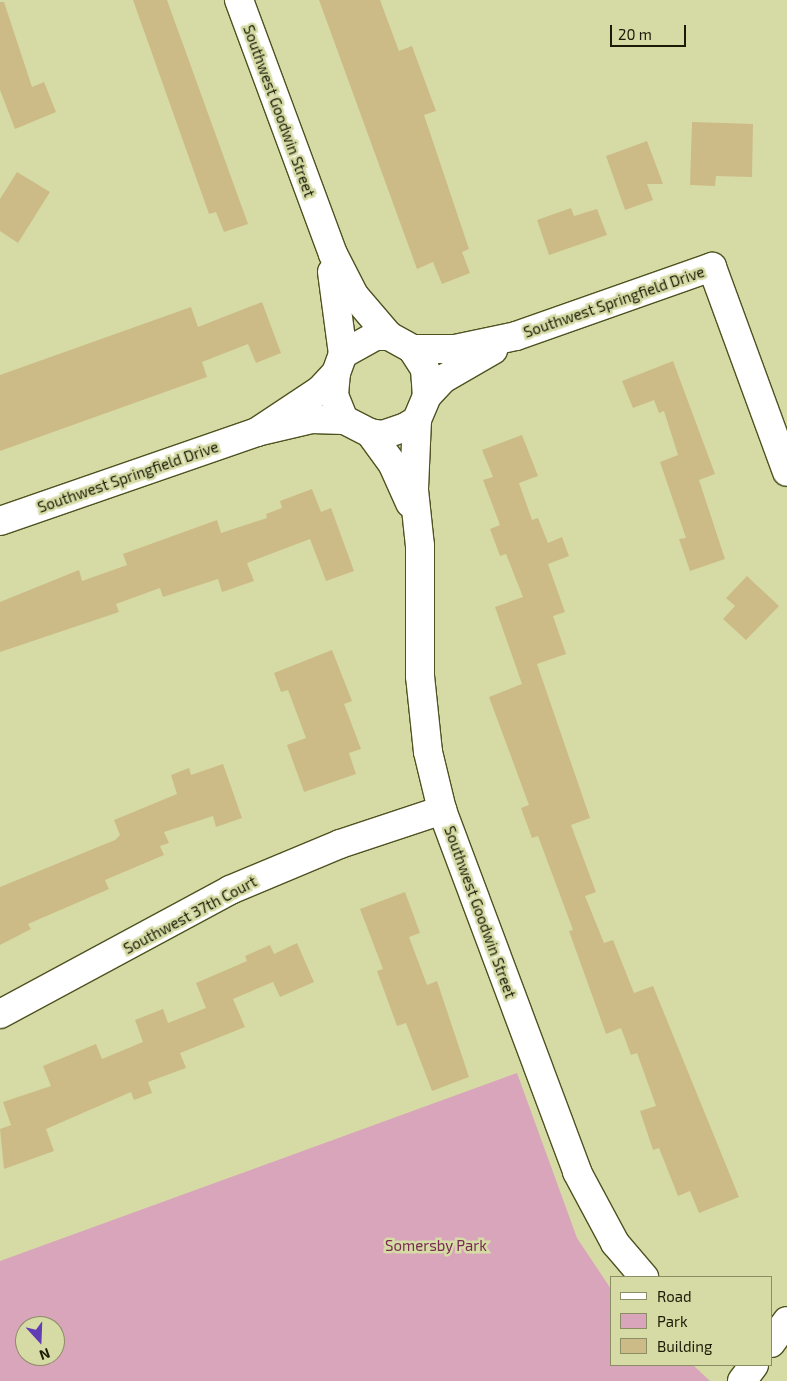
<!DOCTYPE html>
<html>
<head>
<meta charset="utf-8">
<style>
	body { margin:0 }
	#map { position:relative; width:787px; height:1381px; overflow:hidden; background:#d6dba5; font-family:"Exo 2",sans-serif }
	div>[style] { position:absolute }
	.green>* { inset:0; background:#d8a5ba }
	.building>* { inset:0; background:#ccbb87 }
	.roads { filter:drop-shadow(1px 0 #4f5220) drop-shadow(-1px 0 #4f5220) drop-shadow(0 1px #4f5220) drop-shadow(0 -1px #4f5220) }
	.street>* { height:28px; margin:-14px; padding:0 14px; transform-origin:14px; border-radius:14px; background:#fff }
	.secondary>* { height:28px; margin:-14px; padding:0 14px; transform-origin:14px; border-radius:14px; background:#fff }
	span { translate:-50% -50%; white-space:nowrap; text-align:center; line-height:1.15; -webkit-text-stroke:5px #d6dba5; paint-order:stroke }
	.street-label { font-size:15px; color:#1a1b06 }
	.park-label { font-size:15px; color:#792b53 }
	.legend { position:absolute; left:610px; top:1276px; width:162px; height:90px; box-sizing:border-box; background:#d6dba5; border:1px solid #8b8e65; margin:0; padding:6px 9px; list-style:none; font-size:15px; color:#1a1b06 }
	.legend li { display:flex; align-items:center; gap:10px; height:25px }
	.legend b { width:25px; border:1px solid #8b8e65 }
	.north { position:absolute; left:15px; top:1316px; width:50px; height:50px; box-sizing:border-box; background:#d6dba5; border:1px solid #8b8e65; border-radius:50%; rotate:160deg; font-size:14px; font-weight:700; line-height:20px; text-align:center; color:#1a1b06 }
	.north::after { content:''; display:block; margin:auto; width:18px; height:22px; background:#613db5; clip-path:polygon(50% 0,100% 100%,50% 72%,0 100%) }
	.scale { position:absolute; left:610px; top:25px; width:76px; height:22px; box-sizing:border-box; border:2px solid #1a1b06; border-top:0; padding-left:6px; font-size:15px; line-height:18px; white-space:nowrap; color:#1a1b06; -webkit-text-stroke:4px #d6dba5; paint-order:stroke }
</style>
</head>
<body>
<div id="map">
	<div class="green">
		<div style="clip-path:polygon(evenodd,517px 1073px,577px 1238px,611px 1289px,611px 1365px,693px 1365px,710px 1381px,0 1381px,0 1261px,517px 1073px,25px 1326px,55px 1326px,55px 1356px,25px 1356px,25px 1326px)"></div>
	</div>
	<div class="building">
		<div style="clip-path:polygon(133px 0,167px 0,248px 224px,224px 232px,216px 212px,209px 214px)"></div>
		<div style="clip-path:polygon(319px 0,380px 0,399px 51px,412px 46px,436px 111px,424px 115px,469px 249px,462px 252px,470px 273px,442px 284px,433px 262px,417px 269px)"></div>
		<div style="clip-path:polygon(0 2px,4px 2px,32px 87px,44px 82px,56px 112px,15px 129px,0 90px)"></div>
		<div style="clip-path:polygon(692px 122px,753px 124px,752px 177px,716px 176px,715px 186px,690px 185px)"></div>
		<div style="clip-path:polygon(647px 141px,663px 184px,647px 184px,653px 200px,625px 210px,606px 156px)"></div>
		<div style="clip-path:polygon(17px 172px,50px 192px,18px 243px,0 231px,0 199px)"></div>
		<div style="clip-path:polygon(571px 208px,574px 216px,597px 209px,607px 235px,549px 255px,537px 220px)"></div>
		<div style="clip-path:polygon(262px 302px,281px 353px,256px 363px,248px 344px,202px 362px,207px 377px,0 451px,0 375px,191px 307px,198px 327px)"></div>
		<div style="clip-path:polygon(673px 361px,715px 474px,699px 480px,725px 559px,690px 571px,679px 539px,686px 538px,660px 462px,678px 455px,664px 411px,659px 413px,654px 400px,633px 408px,622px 381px)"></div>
		<div style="clip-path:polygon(522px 435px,538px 476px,519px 483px,532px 520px,538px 518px,548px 543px,562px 537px,569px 556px,548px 564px,565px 612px,553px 616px,566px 654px,537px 664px,590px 818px,571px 825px,596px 892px,585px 896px,604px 943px,613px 940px,634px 993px,653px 986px,739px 1197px,699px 1213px,690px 1191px,678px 1196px,659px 1148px,653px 1150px,640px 1111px,656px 1106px,637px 1053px,631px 1055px,621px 1028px,606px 1034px,569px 931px,573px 930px,538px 836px,532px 838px,521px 808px,529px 805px,489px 697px,522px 684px,495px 607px,523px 597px,506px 554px,500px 556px,490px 529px,500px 525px,483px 480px,493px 477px,482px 450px)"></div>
		<div style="clip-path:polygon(312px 489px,321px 512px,331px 508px,354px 571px,326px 581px,310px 539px,247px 563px,254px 581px,222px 592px,218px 579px,163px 597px,160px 588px,116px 604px,119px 612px,0 652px,0 602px,79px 570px,82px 581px,127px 565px,123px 554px,217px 520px,221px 533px,267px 518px,266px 514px,282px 508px,280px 501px)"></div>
		<div style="clip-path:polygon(747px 576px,779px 606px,746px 640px,723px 619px,735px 606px,726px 598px)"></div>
		<div style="clip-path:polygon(332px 650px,352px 701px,344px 704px,361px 749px,349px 753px,356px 774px,304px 792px,287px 745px,306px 738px,288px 690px,281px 692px,274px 673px)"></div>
		<div style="clip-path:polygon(223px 764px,242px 818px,216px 827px,213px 816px,164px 832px,169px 843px,160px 846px,164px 855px,105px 880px,109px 889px,28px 924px,31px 929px,0 945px,0 887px,115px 840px,120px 835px,114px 820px,177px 794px,171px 775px,189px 768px,191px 775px)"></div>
		<div style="clip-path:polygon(405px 892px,420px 933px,409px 937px,427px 985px,437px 981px,469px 1077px,432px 1091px,406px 1023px,397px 1026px,377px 971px,383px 969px,360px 909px)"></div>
		<div style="clip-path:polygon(297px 943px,314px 982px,280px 997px,273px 982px,233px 999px,245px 1027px,180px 1053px,186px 1068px,148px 1082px,152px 1093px,134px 1100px,131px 1092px,46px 1129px,54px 1151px,4px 1169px,0 1129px,11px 1125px,3px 1102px,51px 1086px,43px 1066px,96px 1044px,102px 1059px,143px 1042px,135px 1020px,163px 1009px,168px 1023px,206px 1008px,196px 983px,247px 961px,245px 956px,270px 945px,274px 954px)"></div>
	</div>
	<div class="roads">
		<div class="street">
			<div style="left:239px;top:0;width:271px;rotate:69.7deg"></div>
			<div style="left:333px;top:254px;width:46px;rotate:62.9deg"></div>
			<div style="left:354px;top:295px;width:54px;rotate:49.5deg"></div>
			<div style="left:332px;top:272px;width:83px;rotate:82.4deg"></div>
			<div style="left:412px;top:349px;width:43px"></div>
			<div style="left:455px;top:349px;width:62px;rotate:-12deg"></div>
			<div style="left:516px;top:336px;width:208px;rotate:-19.4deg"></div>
			<div style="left:712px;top:267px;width:218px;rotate:69.9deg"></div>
			<div style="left:427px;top:396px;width:23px;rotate:-47deg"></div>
			<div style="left:443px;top:379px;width:58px;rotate:-30.1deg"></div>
			<div style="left:417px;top:420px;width:70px;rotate:92.5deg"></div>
			<div style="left:414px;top:490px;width:56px;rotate:83.9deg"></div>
			<div style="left:420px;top:546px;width:130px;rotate:90deg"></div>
			<div style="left:420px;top:676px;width:76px;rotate:84deg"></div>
			<div style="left:428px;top:752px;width:60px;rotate:76.4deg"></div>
			<div style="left:442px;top:810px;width:386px;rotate:69.5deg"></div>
			<div style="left:577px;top:1172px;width:81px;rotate:61.8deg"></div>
			<div style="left:615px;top:1243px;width:45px;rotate:49.5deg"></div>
			<div style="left:257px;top:432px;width:76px;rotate:-33.7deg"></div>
			<div style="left:320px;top:390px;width:23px;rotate:-47deg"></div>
			<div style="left:336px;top:373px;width:20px;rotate:-70deg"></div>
			<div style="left:343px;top:354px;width:37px;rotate:-29deg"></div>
			<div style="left:375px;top:336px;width:14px"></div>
			<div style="left:389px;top:336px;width:26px;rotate:29deg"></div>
			<div style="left:412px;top:349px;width:24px;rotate:57deg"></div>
			<div style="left:425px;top:369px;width:27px;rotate:86deg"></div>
			<div style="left:427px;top:396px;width:26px;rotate:113deg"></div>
			<div style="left:417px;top:420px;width:13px;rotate:148deg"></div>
			<div style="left:406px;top:427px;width:24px;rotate:161deg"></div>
			<div style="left:383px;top:435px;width:13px;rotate:-171deg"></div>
			<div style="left:370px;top:433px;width:29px;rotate:-153deg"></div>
			<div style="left:344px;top:420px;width:27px;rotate:-112deg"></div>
			<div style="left:334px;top:395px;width:22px;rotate:-85deg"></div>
			<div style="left:370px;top:433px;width:39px;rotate:54deg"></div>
			<div style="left:393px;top:465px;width:42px;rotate:65.9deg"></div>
			<div style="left:0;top:521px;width:272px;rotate:-19.1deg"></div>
			<div style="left:257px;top:432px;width:57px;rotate:-13.3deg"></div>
			<div style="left:312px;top:419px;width:32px;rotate:2deg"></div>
			<div style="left:0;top:1014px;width:261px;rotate:-28.3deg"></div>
			<div style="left:230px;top:890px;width:119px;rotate:-22.7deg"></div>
			<div style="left:340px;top:844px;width:108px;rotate:-18.4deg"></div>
		</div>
		<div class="secondary">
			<div style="left:771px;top:1343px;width:27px;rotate:-54deg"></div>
			<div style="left:742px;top:1381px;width:20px;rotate:-53deg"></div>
		</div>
	</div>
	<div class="street-label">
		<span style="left:279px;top:111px;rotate:70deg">Southwest Goodwin Street</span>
		<span style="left:614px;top:302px;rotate:-19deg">Southwest Springfield Drive</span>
		<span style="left:128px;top:477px;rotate:-19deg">Southwest Springfield Drive</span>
		<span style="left:480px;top:912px;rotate:70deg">Southwest Goodwin Street</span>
		<span style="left:190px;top:915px;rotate:-28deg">Southwest 37th Court</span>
	</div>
	<div class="park-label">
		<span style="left:436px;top:1246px">Somersby Park</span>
	</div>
	<ul class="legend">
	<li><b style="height:6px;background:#fff"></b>Road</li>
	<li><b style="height:14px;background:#d8a5ba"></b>Park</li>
	<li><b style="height:14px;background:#ccbb87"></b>Building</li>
	</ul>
	<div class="north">N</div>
	<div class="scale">20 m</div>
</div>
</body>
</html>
